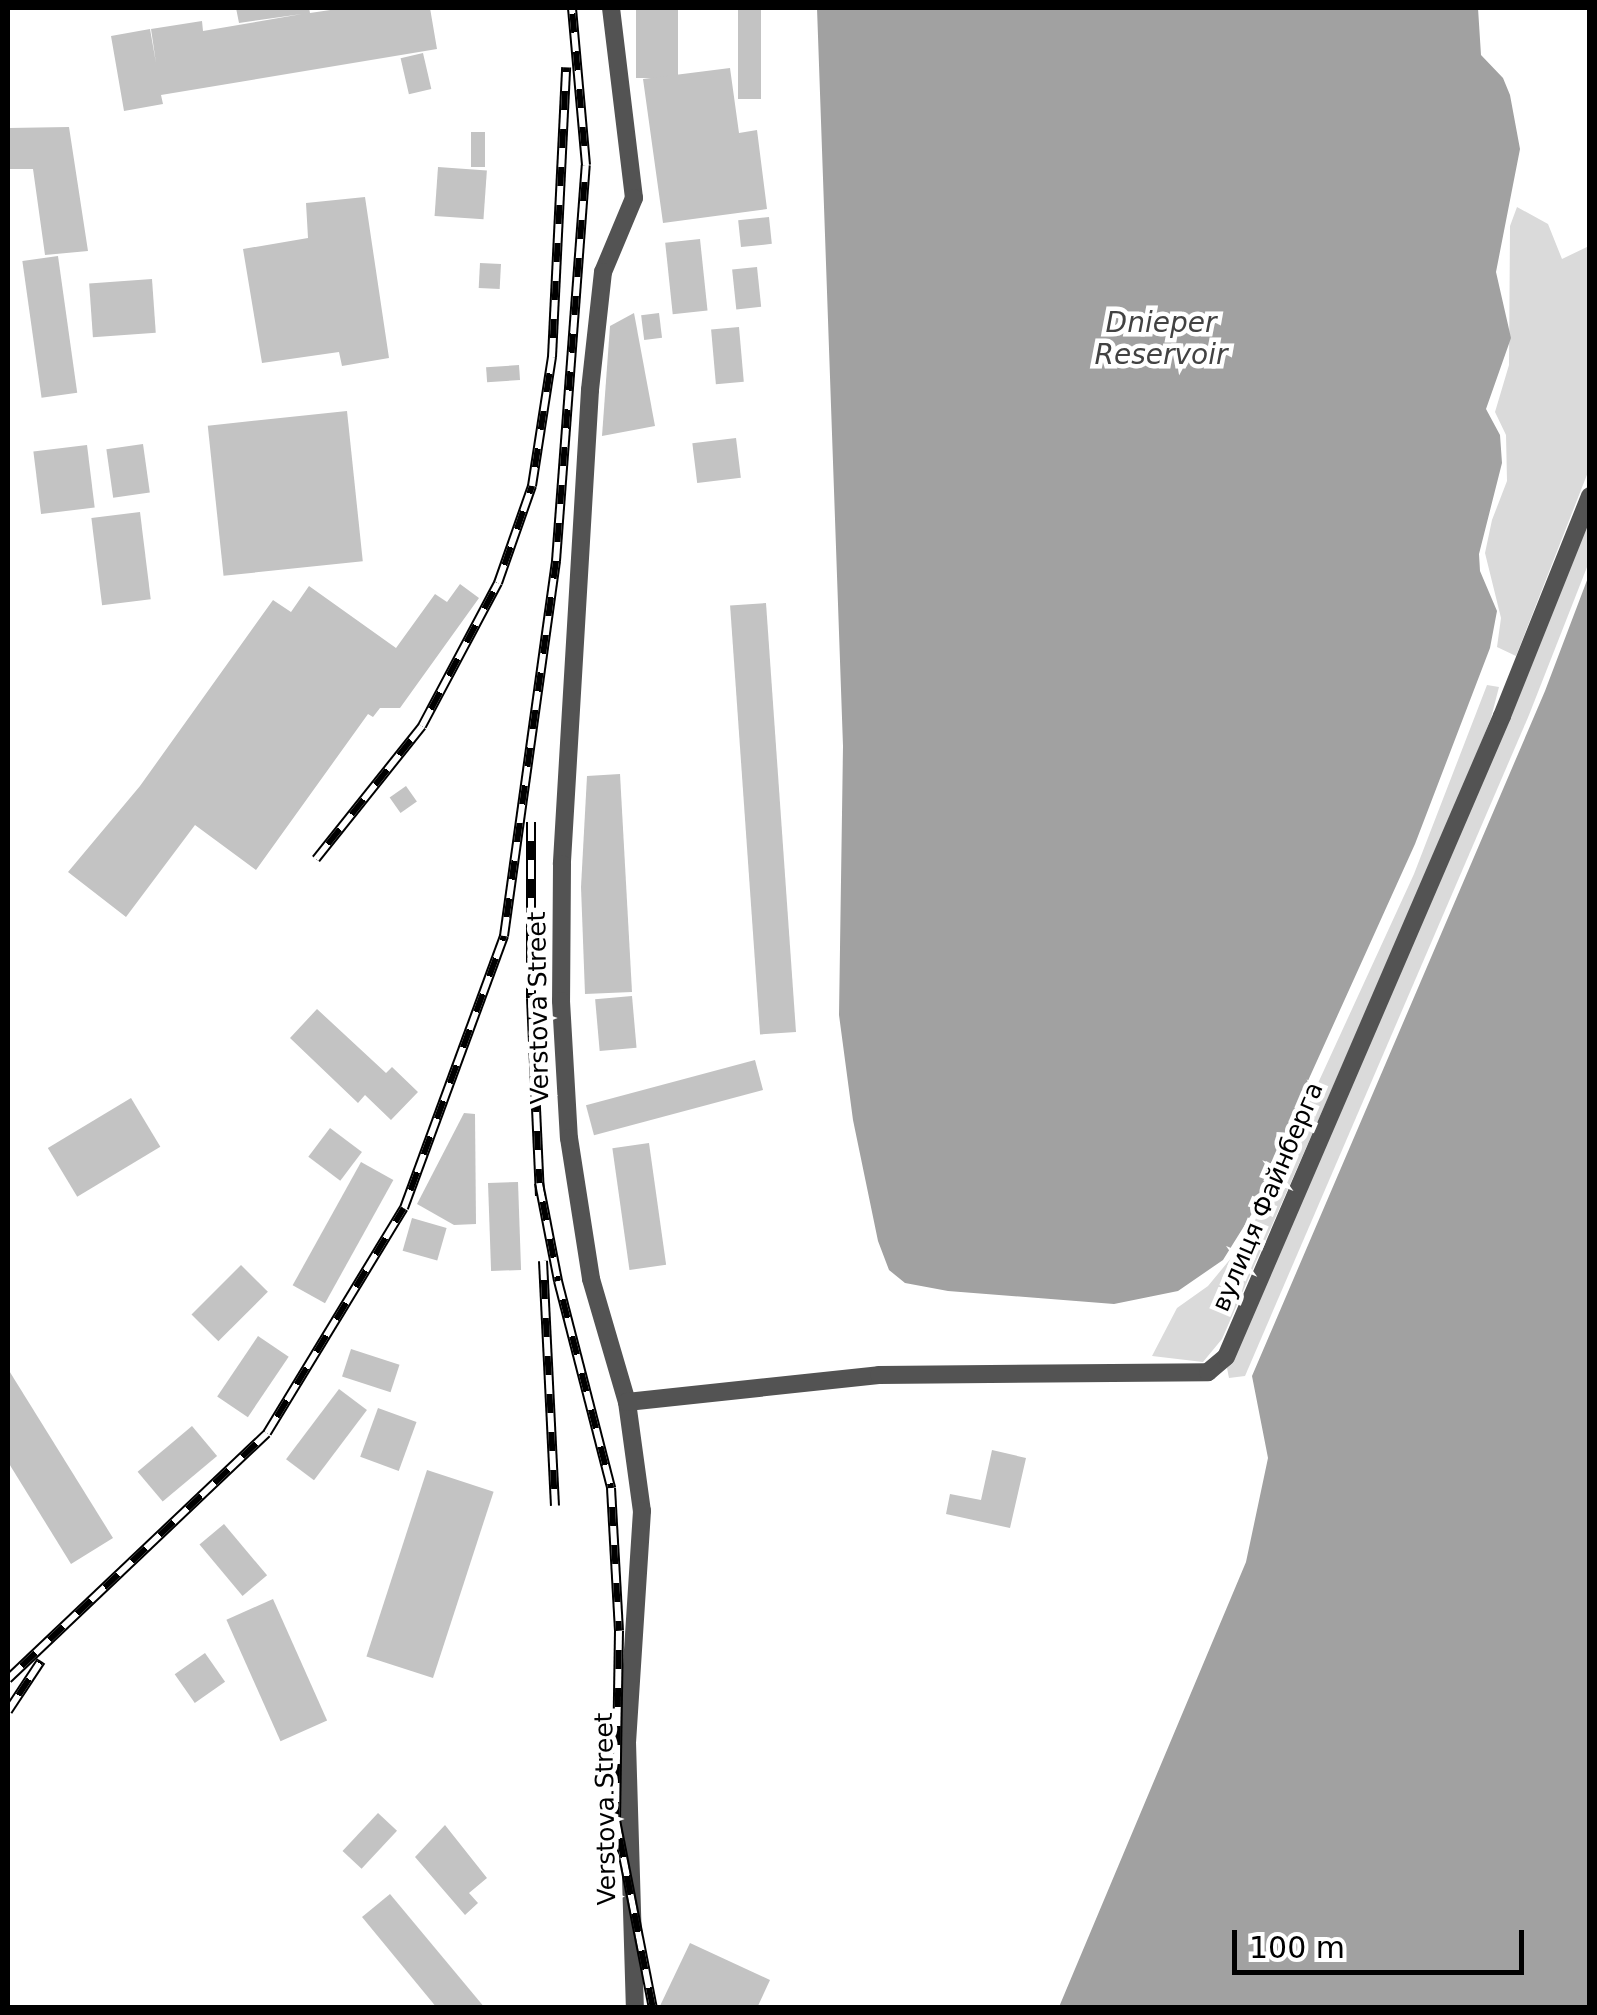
<!DOCTYPE html>
<html>
<head>
<meta charset="utf-8">
<style>
	body { margin:0 }
	#map { position:relative; width:1597px; height:2015px; overflow:hidden; background:#fff; font-family:"DejaVu Sans",sans-serif }
	div>[style] { position:absolute }
	.green>* { inset:0; background:#dadada }
	.water>* { inset:0; background:#a1a1a1 }
	.building>* { inset:0; background:#c3c3c3; transform-origin:0 0 }
	.minor>* { height:18px; margin:-9px; padding:0 9px; transform-origin:9px; border-radius:9px; background:#535353 }
	.rail>* { height:10px; margin-top:-5px; transform-origin:0; background:repeating-linear-gradient(90deg,#fff 0 19px,#000 0 38px); box-sizing:border-box; border-block:2px solid #000 }
	span { translate:-50% -50%; white-space:nowrap; text-align:center; line-height:1.15; -webkit-text-stroke:9px #fff; paint-order:stroke }
	.street-label { font-size:25px; color:#000 }
	.water-label { font-size:28px; color:#424242; font-style:italic }
	.frame { position:absolute; inset:0; border:10px solid #000; pointer-events:none }
	.scale { position:absolute; left:1232px; top:1930px; width:292px; height:45px; box-sizing:border-box; border:5px solid #000; border-top:0; padding-left:12px; font-size:30px; line-height:35px; white-space:nowrap; color:#000; -webkit-text-stroke:8px #fff; paint-order:stroke }
</style>
</head>
<body>
<div id="map">
	<div class="green">
		<div style="clip-path:polygon(1517px 207px,1548px 224px,1562px 259px,1589px 246px,1590px 467px,1516px 656px,1497px 647px,1501px 618px,1485px 553px,1492px 520px,1507px 481px,1506px 435px,1495px 412px,1509px 365px,1510px 226px)"></div>
		<div style="clip-path:polygon(1589px 502px,1589px 562px,1529px 715px,1245px 1376px,1229px 1378px,1227px 1368px)"></div>
		<div style="clip-path:polygon(1487px 685px,1499px 687px,1491px 718px,1446px 829px,1222px 1339px,1203px 1362px,1152px 1356px,1177px 1308px,1208px 1286px,1246px 1240px,1414px 874px)"></div>
	</div>
	<div class="water">
		<div style="clip-path:polygon(817px 8px,1478px 8px,1481px 55px,1503px 78px,1510px 95px,1520px 149px,1496px 272px,1511px 338px,1486px 409px,1500px 435px,1502px 463px,1479px 554px,1480px 571px,1497px 611px,1490px 648px,1415px 844px,1307px 1083px,1256px 1207px,1223px 1260px,1178px 1291px,1114px 1304px,948px 1291px,905px 1283px,889px 1270px,878px 1241px,853px 1120px,839px 1015px,843px 746px)"></div>
		<div style="clip-path:polygon(1589px 575px,1589px 2007px,1059px 2007px,1246px 1562px,1268px 1458px,1252px 1376px,1545px 691px)"></div>
	</div>
	<div class="building">
		<div style="clip-path:polygon(236px 8px,309px 8px,310px 13px,344px 8px,430px 8px,437px 49px,161px 95px,163px 104px,124px 111px,111px 36px,150px 29px,156px 63px,151px 29px,202px 21px,203px 31px,302px 14px,239px 23px)"></div>
		<div style="left:636px;top:8px;width:42px;height:70px"></div>
		<div style="left:738px;top:8px;width:23px;height:91px"></div>
		<div style="left:423px;top:53px;width:37px;height:23px;rotate:77deg"></div>
		<div style="clip-path:polygon(730px 68px,739px 133px,757px 130px,767px 209px,663px 223px,643px 79px)"></div>
		<div style="clip-path:polygon(69px 127px,88px 251px,45px 255px,33px 169px,8px 169px,8px 128px)"></div>
		<div style="left:471px;top:132px;width:14px;height:35px"></div>
		<div style="left:438px;top:167px;width:49px;height:49px;rotate:4deg"></div>
		<div style="clip-path:polygon(365px 197px,389px 358px,342px 366px,339px 352px,262px 363px,243px 249px,308px 238px,306px 203px)"></div>
		<div style="left:769px;top:217px;width:27px;height:31px;rotate:84deg"></div>
		<div style="left:700px;top:239px;width:72px;height:35px;rotate:84deg"></div>
		<div style="left:58px;top:256px;width:138px;height:36px;rotate:82deg"></div>
		<div style="left:480px;top:263px;width:21px;height:25px;rotate:3deg"></div>
		<div style="left:757px;top:267px;width:40px;height:25px;rotate:84deg"></div>
		<div style="left:152px;top:279px;width:54px;height:63px;rotate:86deg"></div>
		<div style="clip-path:polygon(634px 313px,655px 426px,602px 436px,610px 326px)"></div>
		<div style="left:659px;top:313px;width:25px;height:18px;rotate:83deg"></div>
		<div style="left:739px;top:327px;width:55px;height:28px;rotate:85deg"></div>
		<div style="left:519px;top:365px;width:15px;height:33px;rotate:86deg"></div>
		<div style="left:347px;top:411px;width:151px;height:140px;rotate:84deg"></div>
		<div style="left:736px;top:438px;width:40px;height:44px;rotate:83deg"></div>
		<div style="left:143px;top:444px;width:49px;height:37px;rotate:82deg"></div>
		<div style="left:87px;top:445px;width:63px;height:54px;rotate:83deg"></div>
		<div style="left:140px;top:512px;width:88px;height:49px;rotate:83deg"></div>
		<div style="clip-path:polygon(460px 584px,479px 598px,400px 708px,380px 708px,373px 717px,368px 714px,256px 870px,195px 825px,126px 917px,68px 872px,140px 786px,273px 600px,291px 612px,309px 586px,396px 648px,435px 594px,447px 602px)"></div>
		<div style="left:766px;top:603px;width:430px;height:36px;rotate:86deg"></div>
		<div style="clip-path:polygon(620px 774px,632px 992px,585px 994px,581px 887px,587px 776px)"></div>
		<div style="left:406px;top:786px;width:19px;height:20px;rotate:55deg"></div>
		<div style="left:632px;top:996px;width:52px;height:37px;rotate:85deg"></div>
		<div style="clip-path:polygon(317px 1009px,386px 1073px,392px 1067px,418px 1092px,391px 1120px,365px 1095px,358px 1103px,290px 1038px)"></div>
		<div style="left:755px;top:1060px;width:31px;height:175px;rotate:75deg"></div>
		<div style="left:131px;top:1098px;width:57px;height:97px;rotate:59deg"></div>
		<div style="clip-path:polygon(464px 1113px,475px 1114px,476px 1224px,454px 1225px,417px 1204px)"></div>
		<div style="left:330px;top:1128px;width:40px;height:36px;rotate:37deg"></div>
		<div style="left:649px;top:1143px;width:123px;height:37px;rotate:82deg"></div>
		<div style="left:361px;top:1162px;width:37px;height:141px;rotate:29deg"></div>
		<div style="left:518px;top:1182px;width:88px;height:30px;rotate:88deg"></div>
		<div style="left:412px;top:1218px;width:36px;height:34px;rotate:16deg"></div>
		<div style="left:241px;top:1265px;width:38px;height:70px;rotate:45deg"></div>
		<div style="left:258px;top:1336px;width:37px;height:73px;rotate:34deg"></div>
		<div style="left:351px;top:1349px;width:51px;height:29px;rotate:18deg"></div>
		<div style="clip-path:polygon(8px 1369px,113px 1538px,71px 1564px,8px 1462px)"></div>
		<div style="left:339px;top:1389px;width:35px;height:88px;rotate:37deg"></div>
		<div style="left:378px;top:1408px;width:41px;height:52px;rotate:20deg"></div>
		<div style="left:192px;top:1426px;width:39px;height:71px;rotate:50deg"></div>
		<div style="clip-path:polygon(992px 1450px,1026px 1458px,1010px 1528px,946px 1514px,950px 1494px,981px 1500px)"></div>
		<div style="left:427px;top:1470px;width:70px;height:196px;rotate:18deg"></div>
		<div style="left:224px;top:1524px;width:67px;height:32px;rotate:50deg"></div>
		<div style="left:273px;top:1599px;width:133px;height:51px;rotate:66deg"></div>
		<div style="left:205px;top:1653px;width:35px;height:37px;rotate:55deg"></div>
		<div style="left:378px;top:1813px;width:26px;height:52px;rotate:43deg"></div>
		<div style="clip-path:polygon(445px 1825px,487px 1878px,469px 1893px,478px 1903px,465px 1915px,415px 1857px)"></div>
		<div style="clip-path:polygon(390px 1894px,485px 2008px,437px 2008px,362px 1917px)"></div>
		<div style="clip-path:polygon(690px 1943px,770px 1980px,757px 2008px,659px 2008px)"></div>
	</div>
	<div class="minor">
		<div style="left:611px;top:8px;width:191px;rotate:83.1deg"></div>
		<div style="left:634px;top:198px;width:80px;rotate:112.7deg"></div>
		<div style="left:603px;top:272px;width:119px;rotate:96.3deg"></div>
		<div style="left:590px;top:390px;width:475px;rotate:93.4deg"></div>
		<div style="left:562px;top:864px;width:137px;rotate:90.4deg"></div>
		<div style="left:561px;top:1001px;width:137px;rotate:86.7deg"></div>
		<div style="left:569px;top:1138px;width:143px;rotate:81.1deg"></div>
		<div style="left:591px;top:1279px;width:128px;rotate:73.7deg"></div>
		<div style="left:627px;top:1402px;width:110px;rotate:82.2deg"></div>
		<div style="left:642px;top:1511px;width:231px;rotate:93.7deg"></div>
		<div style="left:627px;top:1742px;width:266px;rotate:88.3deg"></div>
		<div style="left:627px;top:1402px;width:253px;rotate:-6.1deg"></div>
		<div style="left:879px;top:1375px;width:329px;rotate:-0.5deg"></div>
		<div style="left:1208px;top:1372px;width:23px;rotate:-40deg"></div>
		<div style="left:1226px;top:1357px;width:698px;rotate:-66.7deg"></div>
		<div style="left:1502px;top:716px;width:237px;rotate:-68.2deg"></div>
	</div>
	<div class="rail">
		<div style="left:531px;top:822px;width:176px;rotate:90deg"></div>
		<div style="left:531px;top:998px;width:198px;rotate:87.4deg"></div>
		<div style="left:316px;top:859px;width:170px;rotate:-51.4deg"></div>
		<div style="left:422px;top:726px;width:162px;rotate:-62deg"></div>
		<div style="left:498px;top:583px;width:103px;rotate:-70.7deg"></div>
		<div style="left:532px;top:486px;width:131px;rotate:-81.2deg"></div>
		<div style="left:552px;top:357px;width:290px;rotate:-87.2deg"></div>
		<div style="left:539px;top:1183px;width:100px;rotate:79deg"></div>
		<div style="left:558px;top:1281px;width:214px;rotate:75.6deg"></div>
		<div style="left:611px;top:1488px;width:143px;rotate:86.8deg"></div>
		<div style="left:619px;top:1631px;width:189px;rotate:90.9deg"></div>
		<div style="left:616px;top:1820px;width:192px;rotate:78.9deg"></div>
		<div style="left:543px;top:1261px;width:245px;rotate:87.2deg"></div>
		<div style="left:8px;top:1679px;width:357px;rotate:-43.5deg"></div>
		<div style="left:267px;top:1433px;width:263px;rotate:-58.7deg"></div>
		<div style="left:404px;top:1208px;width:290px;rotate:-69.8deg"></div>
		<div style="left:504px;top:936px;width:379px;rotate:-82.1deg"></div>
		<div style="left:556px;top:561px;width:397px;rotate:-85.7deg"></div>
		<div style="left:586px;top:165px;width:158px;rotate:-95.1deg"></div>
		<div style="left:8px;top:1711px;width:60px;rotate:-56.6deg"></div>
	</div>
	<div class="street-label">
		<span style="left:539px;top:1008px;rotate:-91deg">Verstova Street</span>
		<span style="left:1268px;top:1197px;rotate:-67deg">вулиця Файнберга</span>
		<span style="left:606px;top:1809px;rotate:-91deg">Verstova Street</span>
	</div>
	<div class="water-label">
		<span style="left:1161px;top:339px">Dnieper<br>Reservoir</span>
	</div>
	<div class="frame"></div>
	<div class="scale">100 m</div>
</div>
</body>
</html>
